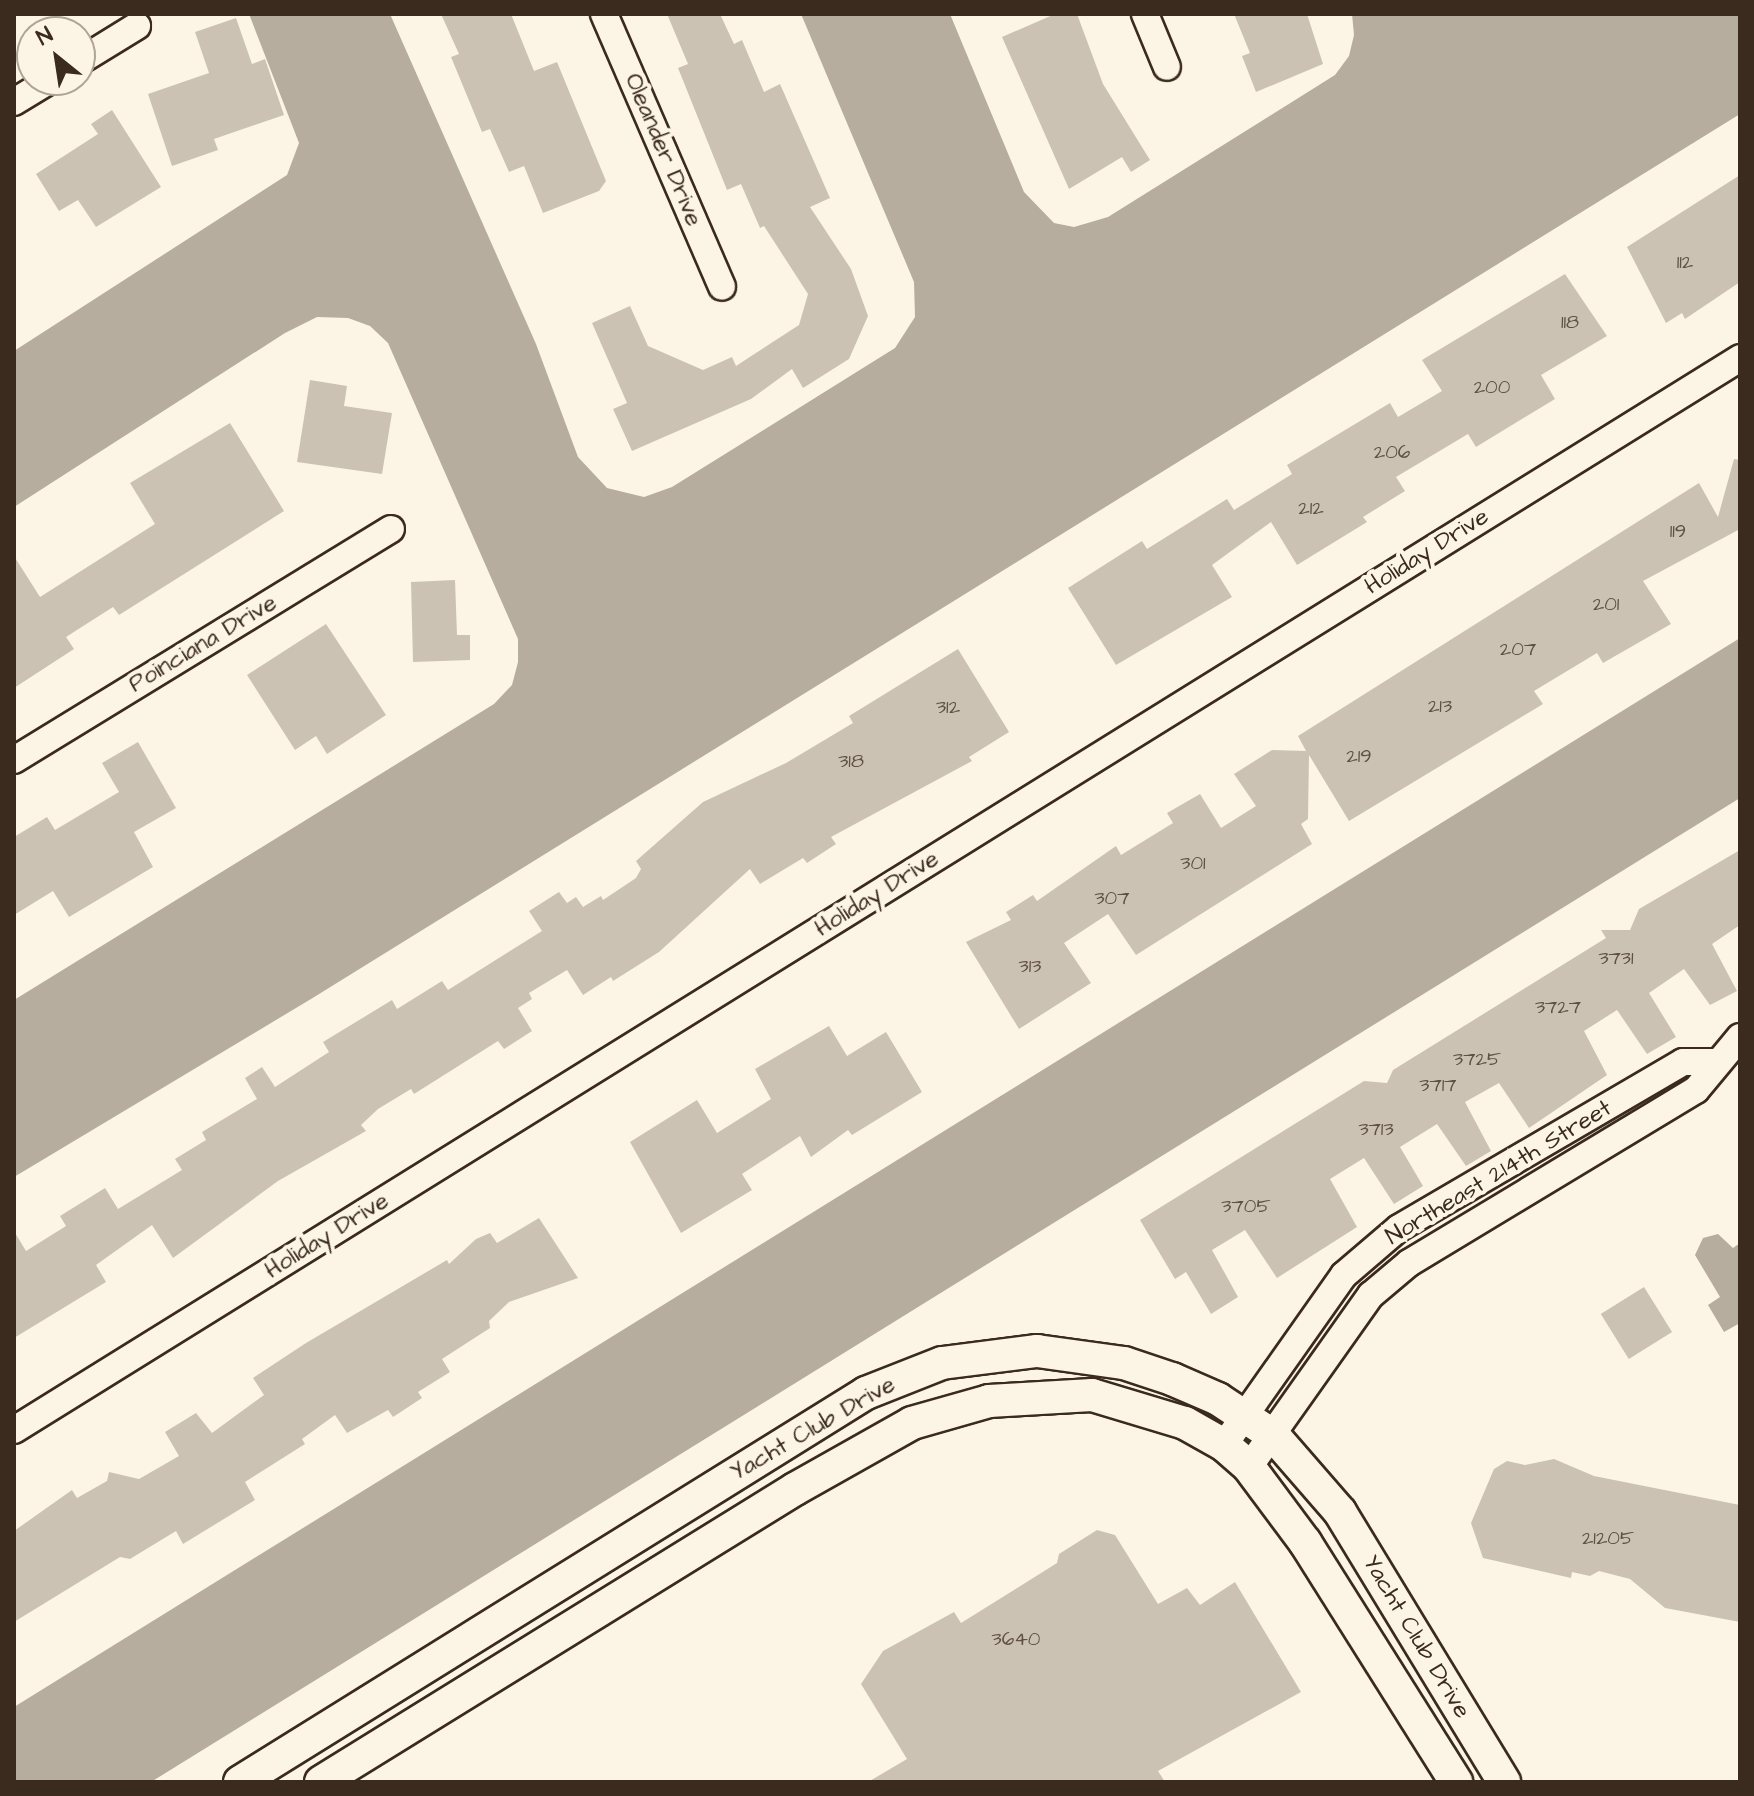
<!DOCTYPE html>
<html>
<head>
<meta charset="utf-8">
<style>
	body { margin:0 }
	#map { position:relative; width:1754px; height:1796px; overflow:hidden; background:#fcf5e5; font-family:"Architects Daughter",sans-serif }
	div>[style] { position:absolute }
	.water>* { inset:0; background:#b7ad9e }
	.building>* { inset:0; background:#ccc2b3; transform-origin:0 0 }
	.roads { filter:drop-shadow(2px 0 #3b2a1e) drop-shadow(-2px 0 #3b2a1e) drop-shadow(0 2px #3b2a1e) drop-shadow(0 -2px #3b2a1e) }
	.minor>* { height:26px; margin:-13px; padding:0 13px; transform-origin:13px; border-radius:13px; background:#fcf5e5 }
	.tertiary>* { height:32px; margin:-16px; padding:0 16px; transform-origin:16px; border-radius:16px; background:#fcf5e5 }
	span { translate:-50% -50%; white-space:nowrap; text-align:center; line-height:1.15; -webkit-text-stroke:8px #fcf5e5; paint-order:stroke }
	.number-label { font-size:20px; color:#5f5043 }
	.number-label span { -webkit-text-stroke-width:0 }
	.street-label { font-size:24px; color:#3b2a1e }
	.frame { position:absolute; inset:0; border:16px solid #3b2a1e; pointer-events:none }
	.north { position:absolute; left:16px; top:16px; width:80px; height:80px; box-sizing:border-box; background:#fcf5e5; border:2px solid #afa495; border-radius:50%; rotate:330deg; font-size:22px; font-weight:700; line-height:32px; text-align:center; color:#3b2a1e }
	.north::after { content:''; display:block; margin:auto; width:28px; height:36px; background:#3b2a1e; clip-path:polygon(50% 0,100% 100%,50% 72%,0 100%) }
</style>
</head>
<body>
<div id="map">
	<div class="water">
		<div style="clip-path:polygon(249px 14px,390px 14px,536px 344px,578px 457px,607px 488px,644px 497px,672px 487px,895px 348px,915px 317px,914px 282px,801px 14px,950px 14px,1024px 192px,1054px 223px,1074px 227px,1108px 217px,1335px 75px,1349px 56px,1354px 35px,1352px 14px,1740px 14px,1740px 114px,311px 999px,14px 1177px,14px 1000px,494px 704px,512px 685px,518px 662px,518px 639px,388px 343px,370px 326px,348px 318px,317px 317px,285px 333px,14px 507px,14px 351px,287px 175px,299px 143px)"></div>
		<div style="clip-path:polygon(1740px 638px,1740px 798px,151px 1782px,14px 1782px,14px 1707px)"></div>
		<div style="clip-path:polygon(1718px 1234px,1733px 1248px,1740px 1243px,1740px 1323px,1724px 1332px,1708px 1305px,1720px 1297px,1695px 1255px,1703px 1238px)"></div>
	</div>
	<div class="building">
		<div style="clip-path:polygon(441px 14px,511px 14px,534px 71px,557px 62px,606px 181px,599px 191px,543px 213px,524px 166px,509px 172px,490px 129px,482px 132px,451px 57px,459px 54px)"></div>
		<div style="clip-path:polygon(667px 14px,720px 14px,734px 44px,742px 40px,764px 92px,780px 84px,830px 198px,810px 207px,851px 269px,868px 316px,849px 359px,803px 388px,792px 369px,751px 399px,632px 451px,613px 409px,627px 403px,592px 323px,630px 306px,648px 346px,703px 370px,732px 357px,736px 366px,799px 325px,808px 294px,764px 226px,760px 228px,741px 184px,727px 190px,678px 68px,688px 64px)"></div>
		<div style="clip-path:polygon(1055px 14px,1077px 14px,1103px 84px,1150px 160px,1131px 172px,1122px 157px,1069px 189px,1002px 37px)"></div>
		<div style="clip-path:polygon(1234px 14px,1307px 14px,1323px 64px,1256px 92px,1242px 56px,1250px 53px)"></div>
		<div style="clip-path:polygon(236px 18px,252px 64px,265px 59px,284px 115px,214px 139px,218px 150px,172px 166px,148px 94px,209px 73px,195px 32px)"></div>
		<div style="clip-path:polygon(112px 110px,161px 187px,96px 227px,78px 200px,59px 211px,36px 174px,98px 134px,91px 124px)"></div>
		<div style="clip-path:polygon(1740px 175px,1740px 282px,1685px 319px,1682px 313px,1666px 323px,1627px 247px)"></div>
		<div style="clip-path:polygon(1565px 274px,1607px 336px,1541px 375px,1555px 399px,1476px 447px,1468px 434px,1396px 477px,1405px 491px,1363px 517px,1367px 522px,1297px 565px,1271px 522px,1212px 565px,1232px 597px,1116px 665px,1068px 588px,1142px 541px,1147px 549px,1227px 499px,1234px 510px,1292px 474px,1287px 465px,1390px 403px,1398px 417px,1442px 391px,1422px 360px)"></div>
		<div style="clip-path:polygon(310px 380px,347px 386px,344px 406px,392px 413px,382px 474px,297px 462px)"></div>
		<div style="clip-path:polygon(230px 423px,284px 511px,119px 615px,113px 607px,66px 637px,74px 649px,14px 688px,14px 556px,40px 597px,155px 524px,130px 483px)"></div>
		<div style="clip-path:polygon(1734px 459px,1740px 460px,1740px 529px,1643px 581px,1671px 624px,1603px 663px,1597px 653px,1534px 691px,1543px 704px,1349px 821px,1309px 755px,1308px 819px,1301px 824px,1312px 844px,1136px 955px,1108px 914px,1064px 943px,1091px 983px,1019px 1029px,966px 942px,1011px 920px,1006px 912px,1033px 895px,1037px 901px,1116px 846px,1121px 855px,1173px 823px,1167px 813px,1200px 794px,1221px 828px,1256px 806px,1234px 774px,1272px 750px,1306px 751px,1298px 736px,1699px 483px,1718px 517px)"></div>
		<div style="clip-path:polygon(455px 580px,457px 635px,470px 635px,470px 660px,413px 662px,411px 582px)"></div>
		<div style="clip-path:polygon(326px 624px,386px 715px,327px 754px,316px 736px,295px 750px,247px 675px)"></div>
		<div style="clip-path:polygon(958px 649px,1009px 732px,969px 757px,972px 761px,831px 837px,836px 844px,807px 863px,803px 858px,760px 884px,750px 869px,659px 952px,613px 981px,611px 977px,583px 995px,567px 970px,529px 993px,532px 999px,518px 1008px,532px 1031px,504px 1049px,498px 1041px,414px 1094px,411px 1089px,378px 1109px,361px 1125px,366px 1131px,278px 1181px,173px 1258px,152px 1225px,96px 1265px,106px 1282px,14px 1338px,14px 1231px,26px 1251px,66px 1226px,60px 1216px,105px 1188px,118px 1209px,182px 1170px,175px 1159px,206px 1140px,202px 1132px,257px 1099px,245px 1078px,262px 1067px,275px 1087px,329px 1052px,323px 1042px,392px 1000px,397px 1009px,442px 981px,448px 990px,542px 931px,529px 911px,559px 892px,567px 903px,576px 897px,583px 907px,601px 896px,603px 900px,636px 878px,641px 869px,636px 861px,703px 802px,786px 763px,853px 723px,849px 716px)"></div>
		<div style="clip-path:polygon(138px 742px,176px 808px,134px 832px,153px 867px,69px 917px,53px 891px,14px 915px,14px 837px,47px 817px,55px 830px,119px 792px,102px 763px)"></div>
		<div style="clip-path:polygon(1740px 850px,1740px 925px,1712px 944px,1737px 991px,1710px 1005px,1684px 969px,1649px 993px,1676px 1037px,1647px 1054px,1617px 1010px,1584px 1031px,1607px 1075px,1529px 1128px,1499px 1083px,1465px 1102px,1491px 1151px,1466px 1166px,1437px 1124px,1400px 1147px,1423px 1186px,1394px 1204px,1364px 1158px,1330px 1179px,1357px 1227px,1277px 1278px,1245px 1230px,1212px 1250px,1238px 1297px,1211px 1314px,1186px 1272px,1175px 1279px,1140px 1220px,1364px 1081px,1387px 1083px,1393px 1070px,1606px 938px,1601px 930px,1630px 930px,1639px 909px)"></div>
		<div style="clip-path:polygon(829px 1026px,847px 1056px,886px 1032px,922px 1092px,852px 1135px,848px 1130px,811px 1157px,800px 1136px,742px 1174px,752px 1190px,681px 1233px,630px 1142px,697px 1100px,717px 1133px,771px 1099px,755px 1069px)"></div>
		<div style="clip-path:polygon(539px 1218px,578px 1278px,509px 1302px,489px 1321px,490px 1328px,442px 1359px,450px 1372px,418px 1392px,422px 1398px,393px 1417px,388px 1410px,347px 1433px,335px 1415px,302px 1439px,305px 1444px,245px 1482px,255px 1500px,183px 1544px,176px 1531px,130px 1559px,120px 1557px,14px 1622px,14px 1531px,72px 1490px,77px 1498px,107px 1481px,109px 1472px,139px 1479px,179px 1456px,165px 1432px,196px 1413px,212px 1433px,264px 1395px,253px 1378px,306px 1343px,447px 1260px,449px 1264px,476px 1239px,490px 1233px,497px 1243px)"></div>
		<div style="left:1644px;top:1287px;width:53px;height:51px;rotate:58deg"></div>
		<div style="clip-path:polygon(1554px 1459px,1594px 1476px,1740px 1505px,1740px 1622px,1665px 1608px,1630px 1579px,1599px 1571px,1590px 1576px,1572px 1572px,1571px 1578px,1483px 1558px,1471px 1523px,1494px 1469px,1507px 1461px,1525px 1465px)"></div>
		<div style="clip-path:polygon(1097px 1530px,1115px 1535px,1158px 1604px,1187px 1588px,1200px 1605px,1235px 1582px,1301px 1692px,1158px 1771px,1165px 1782px,868px 1782px,907px 1759px,861px 1684px,883px 1651px,954px 1612px,961px 1623px,1057px 1563px,1059px 1554px)"></div>
	</div>
	<div class="roads">
		<div class="minor">
			<div style="left:604px;top:14px;width:297px;rotate:66.6deg"></div>
			<div style="left:1145px;top:14px;width:57px;rotate:67.5deg"></div>
			<div style="left:80px;top:61px;width:67px;rotate:-31.6deg"></div>
			<div style="left:14px;top:102px;width:42px;rotate:-31.4deg"></div>
			<div style="left:14px;top:760px;width:442px;rotate:-31.5deg"></div>
			<div style="left:14px;top:1430px;width:2032px;rotate:-31.84deg"></div>
			<div style="left:1224px;top:1445px;width:208px;rotate:-54.8deg"></div>
			<div style="left:1344px;top:1275px;width:72px;rotate:-40.5deg"></div>
			<div style="left:1399px;top:1228px;width:329px;rotate:-30.3deg"></div>
			<div style="left:1683px;top:1062px;width:35px"></div>
			<div style="left:1249px;top:1467px;width:211px;rotate:-54.7deg"></div>
			<div style="left:1371px;top:1295px;width:50px;rotate:-40.1deg"></div>
			<div style="left:1409px;top:1263px;width:335px;rotate:-31.1deg"></div>
			<div style="left:1696px;top:1090px;width:69px;rotate:-50.3deg"></div>
		</div>
		<div class="tertiary">
			<div style="left:240px;top:1782px;width:737px;rotate:-31.86deg"></div>
			<div style="left:866px;top:1393px;width:82px;rotate:-21.5deg"></div>
			<div style="left:942px;top:1363px;width:96px;rotate:-7.2deg"></div>
			<div style="left:1037px;top:1351px;width:88px;rotate:7.9deg"></div>
			<div style="left:1124px;top:1363px;width:51px;rotate:18.4deg"></div>
			<div style="left:1172px;top:1379px;width:50px;rotate:23.5deg"></div>
			<div style="left:1218px;top:1399px;width:67px;rotate:33.5deg"></div>
			<div style="left:1274px;top:1436px;width:101px;rotate:49deg"></div>
			<div style="left:1340px;top:1512px;width:316px;rotate:58.7deg"></div>
			<div style="left:321px;top:1782px;width:557px;rotate:-31.72deg"></div>
			<div style="left:795px;top:1489px;width:134px;rotate:-29.4deg"></div>
			<div style="left:912px;top:1423px;width:80px;rotate:-15.9deg"></div>
			<div style="left:989px;top:1401px;width:103px;rotate:-3.3deg"></div>
			<div style="left:1092px;top:1395px;width:97px;rotate:16.8deg"></div>
			<div style="left:1185px;top:1423px;width:45px;rotate:29.4deg"></div>
			<div style="left:1224px;top:1445px;width:33px;rotate:41deg"></div>
			<div style="left:1249px;top:1467px;width:94px;rotate:53.3deg"></div>
			<div style="left:1305px;top:1542px;width:284px;rotate:57.8deg"></div>
		</div>
	</div>
	<div class="number-label">
		<span style="left:1685px;top:262px">112</span>
		<span style="left:1570px;top:322px">118</span>
		<span style="left:1492px;top:387px">200</span>
		<span style="left:1392px;top:452px">206</span>
		<span style="left:1311px;top:508px">212</span>
		<span style="left:1678px;top:531px">119</span>
		<span style="left:1606px;top:604px">201</span>
		<span style="left:1518px;top:649px">207</span>
		<span style="left:1440px;top:706px">213</span>
		<span style="left:948px;top:707px">312</span>
		<span style="left:1359px;top:756px">219</span>
		<span style="left:851px;top:761px">318</span>
		<span style="left:1193px;top:863px">301</span>
		<span style="left:1112px;top:898px">307</span>
		<span style="left:1616px;top:958px">3731</span>
		<span style="left:1030px;top:966px">313</span>
		<span style="left:1558px;top:1007px">3727</span>
		<span style="left:1477px;top:1059px">3725</span>
		<span style="left:1438px;top:1085px">3717</span>
		<span style="left:1376px;top:1129px">3713</span>
		<span style="left:1246px;top:1206px">3705</span>
		<span style="left:1608px;top:1538px">21205</span>
		<span style="left:1016px;top:1639px">3640</span>
	</div>
	<div class="street-label">
		<span style="left:663px;top:150px;rotate:67deg">Oleander Drive</span>
		<span style="left:1427px;top:552px;rotate:-32deg">Holiday Drive</span>
		<span style="left:203px;top:644px;rotate:-31deg">Poinciana Drive</span>
		<span style="left:877px;top:894px;rotate:-32deg">Holiday Drive</span>
		<span style="left:1499px;top:1173px;rotate:-31deg">Northeast 214th Street</span>
		<span style="left:327px;top:1236px;rotate:-32deg">Holiday Drive</span>
		<span style="left:813px;top:1429px;rotate:-30deg">Yacht Club Drive</span>
		<span style="left:1416px;top:1637px;rotate:59deg">Yacht Club Drive</span>
	</div>
	<div class="frame"></div>
	<div class="north">N</div>
</div>
</body>
</html>
